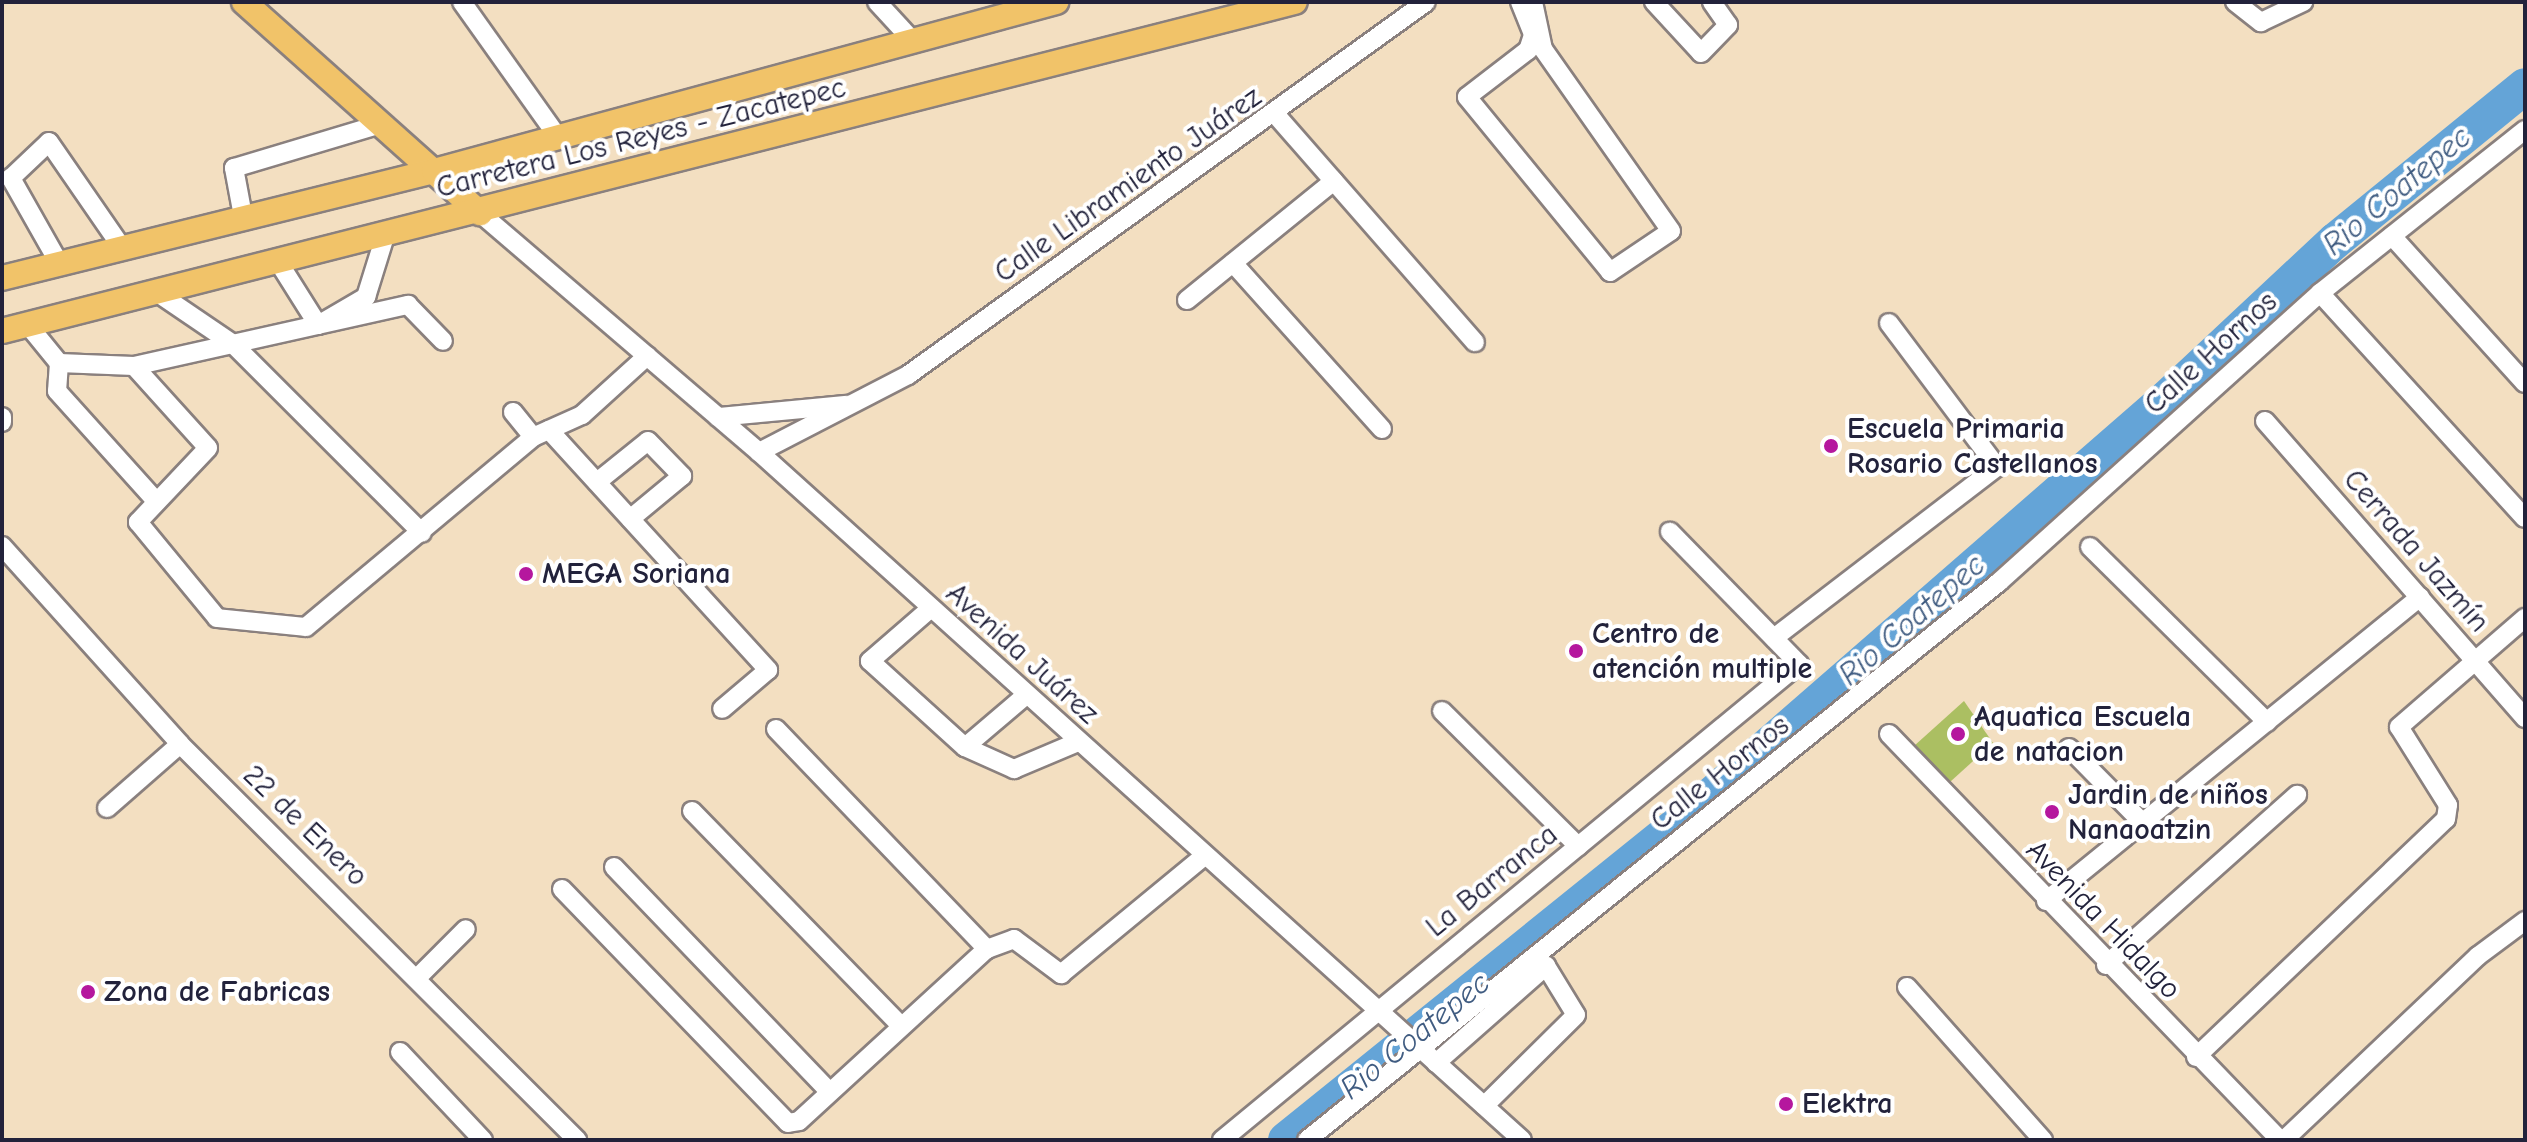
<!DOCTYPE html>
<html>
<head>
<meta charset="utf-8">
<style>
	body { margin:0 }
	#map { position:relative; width:2527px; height:1142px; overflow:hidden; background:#f3dfc1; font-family:"Comic Neue",sans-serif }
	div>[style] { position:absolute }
	.green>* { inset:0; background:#abbf62 }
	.river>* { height:36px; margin:-18px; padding:0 18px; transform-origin:18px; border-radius:18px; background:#64a4d7 }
	.roads { filter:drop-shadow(2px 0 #8a807e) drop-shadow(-2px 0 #8a807e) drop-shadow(0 2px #8a807e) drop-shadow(0 -2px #8a807e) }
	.minor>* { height:18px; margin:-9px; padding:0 9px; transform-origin:9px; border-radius:9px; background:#fff }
	.major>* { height:24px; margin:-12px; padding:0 12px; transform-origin:12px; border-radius:12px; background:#f1c369 }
	.dots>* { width:22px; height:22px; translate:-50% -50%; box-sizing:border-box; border:4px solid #fff; border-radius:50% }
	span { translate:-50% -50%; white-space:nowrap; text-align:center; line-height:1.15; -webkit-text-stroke:8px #fff; paint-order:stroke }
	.street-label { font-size:30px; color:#22223b }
	.poi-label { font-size:30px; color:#22223b; font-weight:700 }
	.left { translate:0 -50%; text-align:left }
	.water-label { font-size:32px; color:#405c81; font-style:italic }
	.frame { position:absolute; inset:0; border:4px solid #22223b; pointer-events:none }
</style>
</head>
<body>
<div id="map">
	<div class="green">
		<div style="clip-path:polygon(1964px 701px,1993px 743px,1950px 782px,1914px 746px)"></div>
	</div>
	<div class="river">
		<div style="left:1286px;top:1140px;width:502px;rotate:-38.86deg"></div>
		<div style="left:1677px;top:825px;width:650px;rotate:-41.07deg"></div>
		<div style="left:2167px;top:398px;width:230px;rotate:-43.1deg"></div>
		<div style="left:2335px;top:241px;width:245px;rotate:-39.2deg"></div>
	</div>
	<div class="roads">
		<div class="minor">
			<div style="left:462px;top:2px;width:166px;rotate:54.6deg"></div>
			<div style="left:877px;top:2px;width:52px;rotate:47.4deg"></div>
			<div style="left:1520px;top:2px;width:35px;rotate:68deg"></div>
			<div style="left:1533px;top:35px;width:16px;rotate:108deg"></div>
			<div style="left:1528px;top:50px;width:77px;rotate:142.4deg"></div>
			<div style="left:1467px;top:97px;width:226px;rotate:50.7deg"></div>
			<div style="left:1610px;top:272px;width:73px;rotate:-33.9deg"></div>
			<div style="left:1671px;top:231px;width:223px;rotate:-125.1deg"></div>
			<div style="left:1543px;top:49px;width:48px;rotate:-102deg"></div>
			<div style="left:1654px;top:2px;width:69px;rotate:47.3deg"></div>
			<div style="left:1701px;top:53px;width:39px;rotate:-46deg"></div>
			<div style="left:1728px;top:25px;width:28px;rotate:-125deg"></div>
			<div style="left:2235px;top:2px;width:33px;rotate:38deg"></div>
			<div style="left:2261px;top:22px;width:47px;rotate:-25.5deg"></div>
			<div style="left:1276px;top:115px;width:302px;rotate:48.8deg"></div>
			<div style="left:480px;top:213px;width:367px;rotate:40.6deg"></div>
			<div style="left:759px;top:452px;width:1027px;rotate:42.04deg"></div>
			<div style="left:243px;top:216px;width:49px;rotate:-100.6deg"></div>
			<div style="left:234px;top:168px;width:153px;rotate:-16.7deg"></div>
			<div style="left:2392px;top:236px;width:198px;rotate:47.9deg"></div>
			<div style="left:59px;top:263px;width:98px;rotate:-119.5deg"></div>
			<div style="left:11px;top:178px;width:52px;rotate:-43.5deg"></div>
			<div style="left:49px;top:142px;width:129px;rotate:55.4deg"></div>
			<div style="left:279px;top:263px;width:73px;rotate:57.8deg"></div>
			<div style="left:318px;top:325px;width:56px;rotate:-30.3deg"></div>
			<div style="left:366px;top:297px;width:64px;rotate:-72.7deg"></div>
			<div style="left:1233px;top:263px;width:223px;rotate:48.1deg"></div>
			<div style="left:158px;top:293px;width:91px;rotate:34.2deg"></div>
			<div style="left:233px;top:344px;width:267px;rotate:45deg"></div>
			<div style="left:2320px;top:293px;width:304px;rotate:47.7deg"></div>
			<div style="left:1187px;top:300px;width:189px;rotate:-39deg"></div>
			<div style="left:28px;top:325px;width:49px;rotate:50.8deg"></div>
			<div style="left:59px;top:363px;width:28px;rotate:94deg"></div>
			<div style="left:57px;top:391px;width:147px;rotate:48deg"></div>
			<div style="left:59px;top:363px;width:75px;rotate:2.3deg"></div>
			<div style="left:134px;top:366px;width:110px;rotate:47.9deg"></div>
			<div style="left:208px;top:448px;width:102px;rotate:133.4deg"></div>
			<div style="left:138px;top:522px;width:124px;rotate:50.5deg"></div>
			<div style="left:217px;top:618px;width:89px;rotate:5.8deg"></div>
			<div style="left:306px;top:627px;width:296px;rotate:-39.9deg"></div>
			<div style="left:533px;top:437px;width:54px;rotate:-24.2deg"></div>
			<div style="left:582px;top:415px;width:88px;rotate:-42.2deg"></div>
			<div style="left:134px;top:366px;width:281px;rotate:-12.6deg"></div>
			<div style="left:408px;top:305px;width:50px;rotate:45.8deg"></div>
			<div style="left:513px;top:412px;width:32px;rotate:51deg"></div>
			<div style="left:2px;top:417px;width:5px;rotate:90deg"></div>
			<div style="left:718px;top:417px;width:129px;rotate:-5.4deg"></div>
			<div style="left:2265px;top:421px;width:395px;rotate:48.8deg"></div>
			<div style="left:549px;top:430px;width:325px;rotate:47.6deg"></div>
			<div style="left:768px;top:670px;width:60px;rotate:139.7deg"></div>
			<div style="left:759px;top:452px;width:168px;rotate:-27.3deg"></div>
			<div style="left:908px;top:375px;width:638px;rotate:-35.76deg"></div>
			<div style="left:597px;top:482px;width:65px;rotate:-38.8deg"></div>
			<div style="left:648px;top:441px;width:49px;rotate:45.8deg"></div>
			<div style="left:682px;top:476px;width:67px;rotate:140.4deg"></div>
			<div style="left:2px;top:546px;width:266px;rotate:48deg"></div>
			<div style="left:180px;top:744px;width:561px;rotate:44.93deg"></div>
			<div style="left:2090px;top:547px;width:249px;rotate:44.7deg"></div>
			<div style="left:931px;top:608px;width:81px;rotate:139deg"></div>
			<div style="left:870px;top:661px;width:128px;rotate:42.2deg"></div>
			<div style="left:965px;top:747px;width:80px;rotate:-40.4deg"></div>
			<div style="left:1774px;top:638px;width:281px;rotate:-37.5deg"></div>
			<div style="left:1997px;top:467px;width:180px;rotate:-126.9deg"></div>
			<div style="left:1442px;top:711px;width:192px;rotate:44.8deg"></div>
			<div style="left:776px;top:729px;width:305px;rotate:46.2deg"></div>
			<div style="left:1889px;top:734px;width:564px;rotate:46.08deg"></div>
			<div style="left:965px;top:747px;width:54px;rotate:24.2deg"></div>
			<div style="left:1014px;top:769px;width:69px;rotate:-22.9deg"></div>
			<div style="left:2069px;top:748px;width:105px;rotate:45.4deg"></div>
			<div style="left:107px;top:808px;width:97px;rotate:-41.2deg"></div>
			<div style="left:692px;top:811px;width:300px;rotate:45.8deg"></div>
			<div style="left:614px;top:867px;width:310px;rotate:46.2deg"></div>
			<div style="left:562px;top:889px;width:325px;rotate:46deg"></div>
			<div style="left:788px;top:1123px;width:11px;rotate:-10deg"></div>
			<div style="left:799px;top:1121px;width:255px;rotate:-42.5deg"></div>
			<div style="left:987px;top:949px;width:29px;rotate:-20deg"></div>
			<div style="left:1014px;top:939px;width:59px;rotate:36.7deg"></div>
			<div style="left:1061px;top:974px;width:184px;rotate:-39.5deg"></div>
			<div style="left:2046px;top:901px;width:482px;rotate:-39.1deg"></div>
			<div style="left:2106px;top:965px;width:256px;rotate:-41.7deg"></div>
			<div style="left:419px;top:976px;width:66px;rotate:-45deg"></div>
			<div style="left:1907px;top:987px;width:205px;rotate:48.4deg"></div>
			<div style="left:400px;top:1052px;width:121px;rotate:46.7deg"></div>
			<div style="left:2196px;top:1057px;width:345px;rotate:-43.6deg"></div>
			<div style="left:2446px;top:819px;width:14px;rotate:-82deg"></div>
			<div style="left:2448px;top:805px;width:92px;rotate:-122.1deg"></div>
			<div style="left:2399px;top:727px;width:167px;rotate:-40.9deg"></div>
			<div style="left:1436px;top:1063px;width:147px;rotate:-41.4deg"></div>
			<div style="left:1546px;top:966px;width:57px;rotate:58.5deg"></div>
			<div style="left:1576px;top:1015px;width:129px;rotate:135.3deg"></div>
			<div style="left:1222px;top:1140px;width:748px;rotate:-39.52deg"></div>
			<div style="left:1799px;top:664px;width:185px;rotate:-134.3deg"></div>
			<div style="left:1307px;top:1140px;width:889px;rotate:-38.88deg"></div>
			<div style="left:1999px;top:582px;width:432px;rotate:-42deg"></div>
			<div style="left:2320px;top:293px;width:262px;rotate:-38.5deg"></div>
			<div style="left:2284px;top:1140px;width:267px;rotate:-43.5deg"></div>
			<div style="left:2478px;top:956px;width:59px;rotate:-36.7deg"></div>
		</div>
		<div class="major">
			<div style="left:244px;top:2px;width:317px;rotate:41.8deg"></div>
			<div style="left:2px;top:278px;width:445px;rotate:-13.9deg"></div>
			<div style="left:434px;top:171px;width:645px;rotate:-15.2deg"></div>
			<div style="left:2px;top:331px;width:1334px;rotate:-14.28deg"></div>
		</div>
	</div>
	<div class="dots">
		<div style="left:1831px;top:446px;background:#b5179e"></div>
		<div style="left:526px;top:574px;background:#b5179e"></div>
		<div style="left:1576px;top:651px;background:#b5179e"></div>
		<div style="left:1958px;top:734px;background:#b5179e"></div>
		<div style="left:2052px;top:812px;background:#b5179e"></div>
		<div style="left:88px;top:992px;background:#b5179e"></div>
		<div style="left:1786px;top:1104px;background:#b5179e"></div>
	</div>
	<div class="street-label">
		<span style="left:641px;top:138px;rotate:-14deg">Carretera Los Reyes - Zacatepec</span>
		<span style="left:1128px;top:185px;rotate:-35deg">Calle Libramiento Juárez</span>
		<span style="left:2211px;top:353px;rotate:-42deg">Calle Hornos</span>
		<span style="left:2416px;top:551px;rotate:49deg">Cerrada Jazmín</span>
		<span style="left:1022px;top:654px;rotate:42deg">Avenida Juárez</span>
		<span style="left:1720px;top:773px;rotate:-38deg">Calle Hornos</span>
		<span style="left:305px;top:826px;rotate:44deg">22 de Enero</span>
		<span style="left:1492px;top:881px;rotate:-39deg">La Barranca</span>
		<span style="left:2103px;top:920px;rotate:46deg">Avenida Hidalgo</span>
	</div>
	<div class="poi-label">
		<span class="left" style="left:1847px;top:446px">Escuela Primaria<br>Rosario Castellanos</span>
		<span class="left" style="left:542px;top:574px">MEGA Soriana</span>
		<span class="left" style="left:1592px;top:651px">Centro de<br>atención multiple</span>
		<span class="left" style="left:1974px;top:734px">Aquatica Escuela<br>de natacion</span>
		<span class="left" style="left:2068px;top:812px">Jardin de niños<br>Nanaoatzin</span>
		<span class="left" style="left:104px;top:992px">Zona de Fabricas</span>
		<span class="left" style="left:1802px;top:1104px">Elektra</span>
	</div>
	<div class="water-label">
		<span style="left:2397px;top:191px;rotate:-40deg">Rio Coatepec</span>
		<span style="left:1912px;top:620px;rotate:-41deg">Rio Coatepec</span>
		<span style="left:1415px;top:1036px;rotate:-39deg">Rio Coatepec</span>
	</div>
	<div class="frame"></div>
</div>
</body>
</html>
